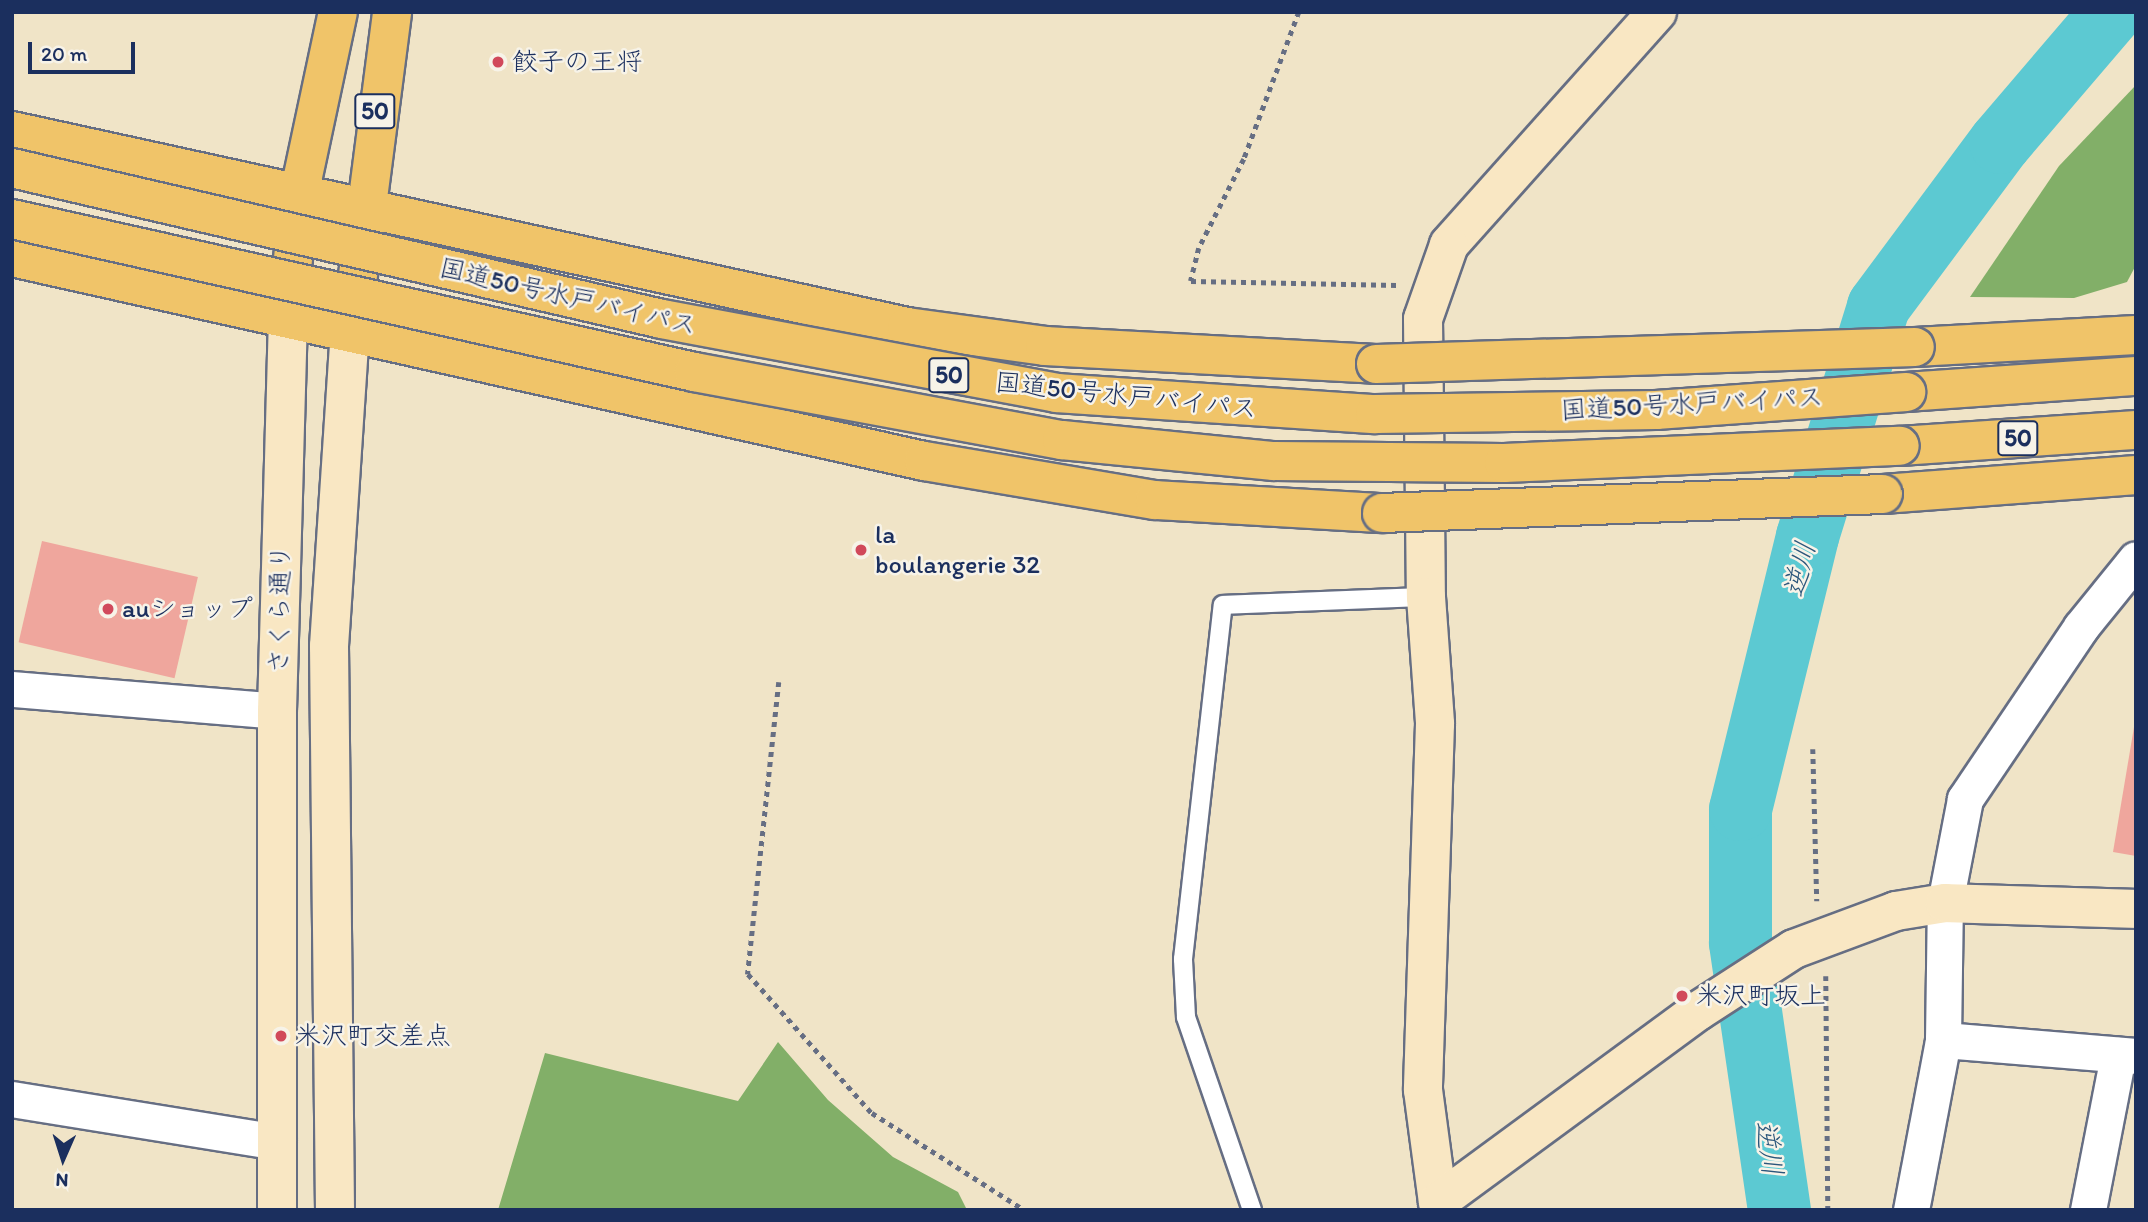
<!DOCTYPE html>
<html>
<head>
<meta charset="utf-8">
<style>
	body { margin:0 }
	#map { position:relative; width:2148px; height:1222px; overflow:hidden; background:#f0e4c7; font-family:Itim,"Klee One",sans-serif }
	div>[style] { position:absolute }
	.forest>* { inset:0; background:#82af68 }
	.river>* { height:63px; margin:-31.5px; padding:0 31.5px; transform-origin:31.5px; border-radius:31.5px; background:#5cc9d2 }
	.building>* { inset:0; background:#efa69d; transform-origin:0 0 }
	.path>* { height:4.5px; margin-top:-2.25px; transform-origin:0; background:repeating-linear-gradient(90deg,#666e83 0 5px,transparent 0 10px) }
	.roads { filter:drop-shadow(2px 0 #666e83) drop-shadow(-2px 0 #666e83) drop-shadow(0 2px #666e83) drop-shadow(0 -2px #666e83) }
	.lane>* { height:18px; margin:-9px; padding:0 9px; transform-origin:9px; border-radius:9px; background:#fff }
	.street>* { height:35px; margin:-17.5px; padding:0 17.5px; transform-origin:17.5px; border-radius:17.5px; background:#fff }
	.secondary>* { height:38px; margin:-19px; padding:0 19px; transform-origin:19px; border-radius:19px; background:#f9e7c3 }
	.primary>* { height:38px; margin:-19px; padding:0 19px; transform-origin:19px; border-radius:19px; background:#f0c469 }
	.highway>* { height:38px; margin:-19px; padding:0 19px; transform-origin:19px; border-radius:19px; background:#f0c469 }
	.bridges { filter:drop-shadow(2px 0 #666e83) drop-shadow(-2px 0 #666e83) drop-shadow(0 2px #666e83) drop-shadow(0 -2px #666e83) }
	.highway-bridge>* { height:38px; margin:-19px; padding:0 19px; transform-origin:19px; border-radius:19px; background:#f0c469 }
	.dots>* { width:19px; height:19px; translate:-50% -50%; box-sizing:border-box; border:4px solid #f7f3e8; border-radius:50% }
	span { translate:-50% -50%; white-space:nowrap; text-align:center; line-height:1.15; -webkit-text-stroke:5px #f7f3e8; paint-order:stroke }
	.shield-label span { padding:2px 5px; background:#f7f3e8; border:2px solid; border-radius:5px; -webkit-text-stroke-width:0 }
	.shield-label { font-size:24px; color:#1b2f5e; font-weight:700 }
	.poi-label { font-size:26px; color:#1b2f5e }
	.left { translate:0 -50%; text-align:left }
	.street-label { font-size:26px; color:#1b2f5e }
	.water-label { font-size:28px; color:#2b567b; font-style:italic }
	.frame { position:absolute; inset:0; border:14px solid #1b2f5e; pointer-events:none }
	.north { position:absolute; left:28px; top:1124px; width:70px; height:70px; -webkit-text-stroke:5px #f7f3e8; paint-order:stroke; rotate:183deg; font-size:19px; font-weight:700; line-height:28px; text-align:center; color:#1b2f5e }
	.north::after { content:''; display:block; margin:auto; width:24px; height:32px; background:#1b2f5e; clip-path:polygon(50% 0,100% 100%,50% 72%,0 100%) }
	.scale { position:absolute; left:28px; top:42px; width:107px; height:32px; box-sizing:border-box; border:4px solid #1b2f5e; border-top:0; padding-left:9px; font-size:21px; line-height:24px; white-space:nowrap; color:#1b2f5e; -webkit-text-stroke:5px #f7f3e8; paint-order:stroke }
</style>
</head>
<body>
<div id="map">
	<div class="forest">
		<div style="clip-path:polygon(2136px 85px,2136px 265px,2127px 282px,2074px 298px,1970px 297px,2059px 166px)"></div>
		<div style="clip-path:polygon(778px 1042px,828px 1100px,893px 1157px,958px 1192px,967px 1210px,498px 1210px,545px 1053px,738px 1101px)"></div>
	</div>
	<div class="river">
		<div style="left:1779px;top:1210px;width:271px;rotate:-98.3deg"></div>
		<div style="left:1740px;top:942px;width:133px;rotate:-90deg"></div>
		<div style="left:1740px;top:809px;width:281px;rotate:-76.2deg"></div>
		<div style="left:1807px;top:536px;width:241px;rotate:-72.8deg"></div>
		<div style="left:1878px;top:306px;width:204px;rotate:-53.4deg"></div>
		<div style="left:2000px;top:142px;width:171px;rotate:-49.5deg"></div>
	</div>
	<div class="building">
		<div style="left:42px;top:541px;width:160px;height:104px;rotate:13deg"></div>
		<div style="clip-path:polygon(2134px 727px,2136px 727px,2136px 856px,2113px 852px)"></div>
	</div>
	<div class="path">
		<div style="left:1299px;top:12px;width:157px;rotate:110.5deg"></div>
		<div style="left:1244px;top:159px;width:100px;rotate:116.8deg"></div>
		<div style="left:1199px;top:248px;width:34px;rotate:104deg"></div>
		<div style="left:1191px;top:281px;width:206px;rotate:1.1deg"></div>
		<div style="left:779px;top:682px;width:294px;rotate:96.1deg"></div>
		<div style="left:748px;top:974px;width:186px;rotate:48.3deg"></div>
		<div style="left:872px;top:1113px;width:180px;rotate:32.5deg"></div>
		<div style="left:1813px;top:749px;width:152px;rotate:88.5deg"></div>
		<div style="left:1826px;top:976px;width:234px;rotate:89.5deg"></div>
	</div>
	<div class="roads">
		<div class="lane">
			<div style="left:1252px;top:1210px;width:204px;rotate:-108.9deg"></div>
			<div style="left:1186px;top:1017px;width:58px;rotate:-93deg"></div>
			<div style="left:1183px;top:959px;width:356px;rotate:-83.6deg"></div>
			<div style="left:1223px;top:605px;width:203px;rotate:-2.3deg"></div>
		</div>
		<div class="street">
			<div style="left:12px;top:689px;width:266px;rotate:4.7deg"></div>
			<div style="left:1943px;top:1040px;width:194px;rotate:4.7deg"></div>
			<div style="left:12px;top:1099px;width:269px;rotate:9.2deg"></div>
			<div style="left:1911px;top:1210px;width:173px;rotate:-79.3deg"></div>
			<div style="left:1943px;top:1040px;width:137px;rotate:-89.2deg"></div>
			<div style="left:1945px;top:903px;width:106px;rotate:-79.1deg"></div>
			<div style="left:1965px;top:799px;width:207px;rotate:-56deg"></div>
			<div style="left:2081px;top:627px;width:87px;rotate:-51deg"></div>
			<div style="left:2088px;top:1210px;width:158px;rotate:-79deg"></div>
		</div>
		<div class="secondary">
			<div style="left:1657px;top:12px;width:312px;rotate:131.8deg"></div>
			<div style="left:1449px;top:245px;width:78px;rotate:109.4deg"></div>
			<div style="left:1423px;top:319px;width:278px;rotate:89.4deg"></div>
			<div style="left:1426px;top:597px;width:127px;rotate:85.9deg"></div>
			<div style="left:1435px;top:724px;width:366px;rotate:91.9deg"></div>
			<div style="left:1423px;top:1090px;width:113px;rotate:82.4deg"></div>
			<div style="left:1438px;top:1202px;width:323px;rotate:-36.3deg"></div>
			<div style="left:1698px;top:1011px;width:114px;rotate:-32.9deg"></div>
			<div style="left:1794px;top:949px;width:109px;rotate:-20.4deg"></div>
			<div style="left:1896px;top:911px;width:50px;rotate:-9.3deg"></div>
			<div style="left:1945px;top:903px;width:191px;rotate:1.8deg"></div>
			<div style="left:277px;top:1210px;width:499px;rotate:-90deg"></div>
			<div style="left:277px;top:711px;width:393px;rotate:-88.4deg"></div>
			<div style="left:335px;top:1210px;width:564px;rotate:-90.61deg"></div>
			<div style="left:329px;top:646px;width:314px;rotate:-86.2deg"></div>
		</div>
		<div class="primary">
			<div style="left:288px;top:313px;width:119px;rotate:-84.7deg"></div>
			<div style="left:299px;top:195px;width:187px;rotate:-78deg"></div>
			<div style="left:351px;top:329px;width:320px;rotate:-82.6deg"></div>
		</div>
		<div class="highway">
			<div style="left:12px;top:131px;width:916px;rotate:12.35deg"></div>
			<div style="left:907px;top:327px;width:139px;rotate:7.8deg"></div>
			<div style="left:1045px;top:346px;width:331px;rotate:3.1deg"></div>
			<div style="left:12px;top:257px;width:935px;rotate:12.61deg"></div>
			<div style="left:924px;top:461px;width:234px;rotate:9.6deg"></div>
			<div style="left:1155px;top:500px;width:227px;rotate:3.3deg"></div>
			<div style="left:1915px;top:347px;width:221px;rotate:-3.1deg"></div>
			<div style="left:1906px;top:392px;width:231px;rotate:-4deg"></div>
			<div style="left:1900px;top:446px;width:237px;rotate:-3.9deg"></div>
			<div style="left:1883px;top:494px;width:254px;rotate:-4.3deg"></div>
		</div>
	</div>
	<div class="bridges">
		<div class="highway-bridge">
			<div style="left:12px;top:168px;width:667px;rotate:13.08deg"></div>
			<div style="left:662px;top:319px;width:401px;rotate:10.6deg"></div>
			<div style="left:1056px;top:393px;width:320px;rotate:3.8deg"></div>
			<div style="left:1375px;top:414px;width:281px;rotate:-0.8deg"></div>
			<div style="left:1656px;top:410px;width:251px;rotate:-4.1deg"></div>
			<div style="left:12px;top:219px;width:699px;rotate:12.64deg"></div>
			<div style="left:694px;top:372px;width:374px;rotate:10.5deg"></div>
			<div style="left:1062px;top:440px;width:213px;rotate:5.7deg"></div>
			<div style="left:1274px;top:461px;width:230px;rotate:0.5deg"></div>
			<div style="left:1504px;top:463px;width:396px;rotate:-2.5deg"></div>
			<div style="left:1376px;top:364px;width:539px;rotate:-1.81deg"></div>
			<div style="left:1382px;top:513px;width:501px;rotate:-2.17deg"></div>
		</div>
	</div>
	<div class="dots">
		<div style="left:498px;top:62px;background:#d1495b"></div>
		<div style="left:861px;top:550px;background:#d1495b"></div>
		<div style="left:108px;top:609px;background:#d1495b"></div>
		<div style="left:1682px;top:996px;background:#d1495b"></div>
		<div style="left:281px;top:1036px;background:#d1495b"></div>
	</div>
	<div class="shield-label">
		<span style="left:375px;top:111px">50</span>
		<span style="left:949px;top:375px">50</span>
		<span style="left:2018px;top:438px">50</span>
	</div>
	<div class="poi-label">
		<span class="left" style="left:512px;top:62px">餃子の王将</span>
		<span class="left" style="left:875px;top:550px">la<br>boulangerie 32</span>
		<span class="left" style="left:122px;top:609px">auショップ</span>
		<span class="left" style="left:1696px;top:996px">米沢町坂上</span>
		<span class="left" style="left:295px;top:1036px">米沢町交差点</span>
	</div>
	<div class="street-label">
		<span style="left:568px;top:297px;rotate:13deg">国道50号水戸バイパス</span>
		<span style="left:1126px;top:396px;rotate:6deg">国道50号水戸バイパス</span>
		<span style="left:1692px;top:404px;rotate:-3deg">国道50号水戸バイパス</span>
		<span style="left:280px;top:609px;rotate:-89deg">さくら通り</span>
	</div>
	<div class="water-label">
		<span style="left:1799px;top:569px;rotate:-76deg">逆川</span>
		<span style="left:1770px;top:1148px;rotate:82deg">逆川</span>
	</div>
	<div class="frame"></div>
	<div class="north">N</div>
	<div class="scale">20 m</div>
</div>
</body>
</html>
